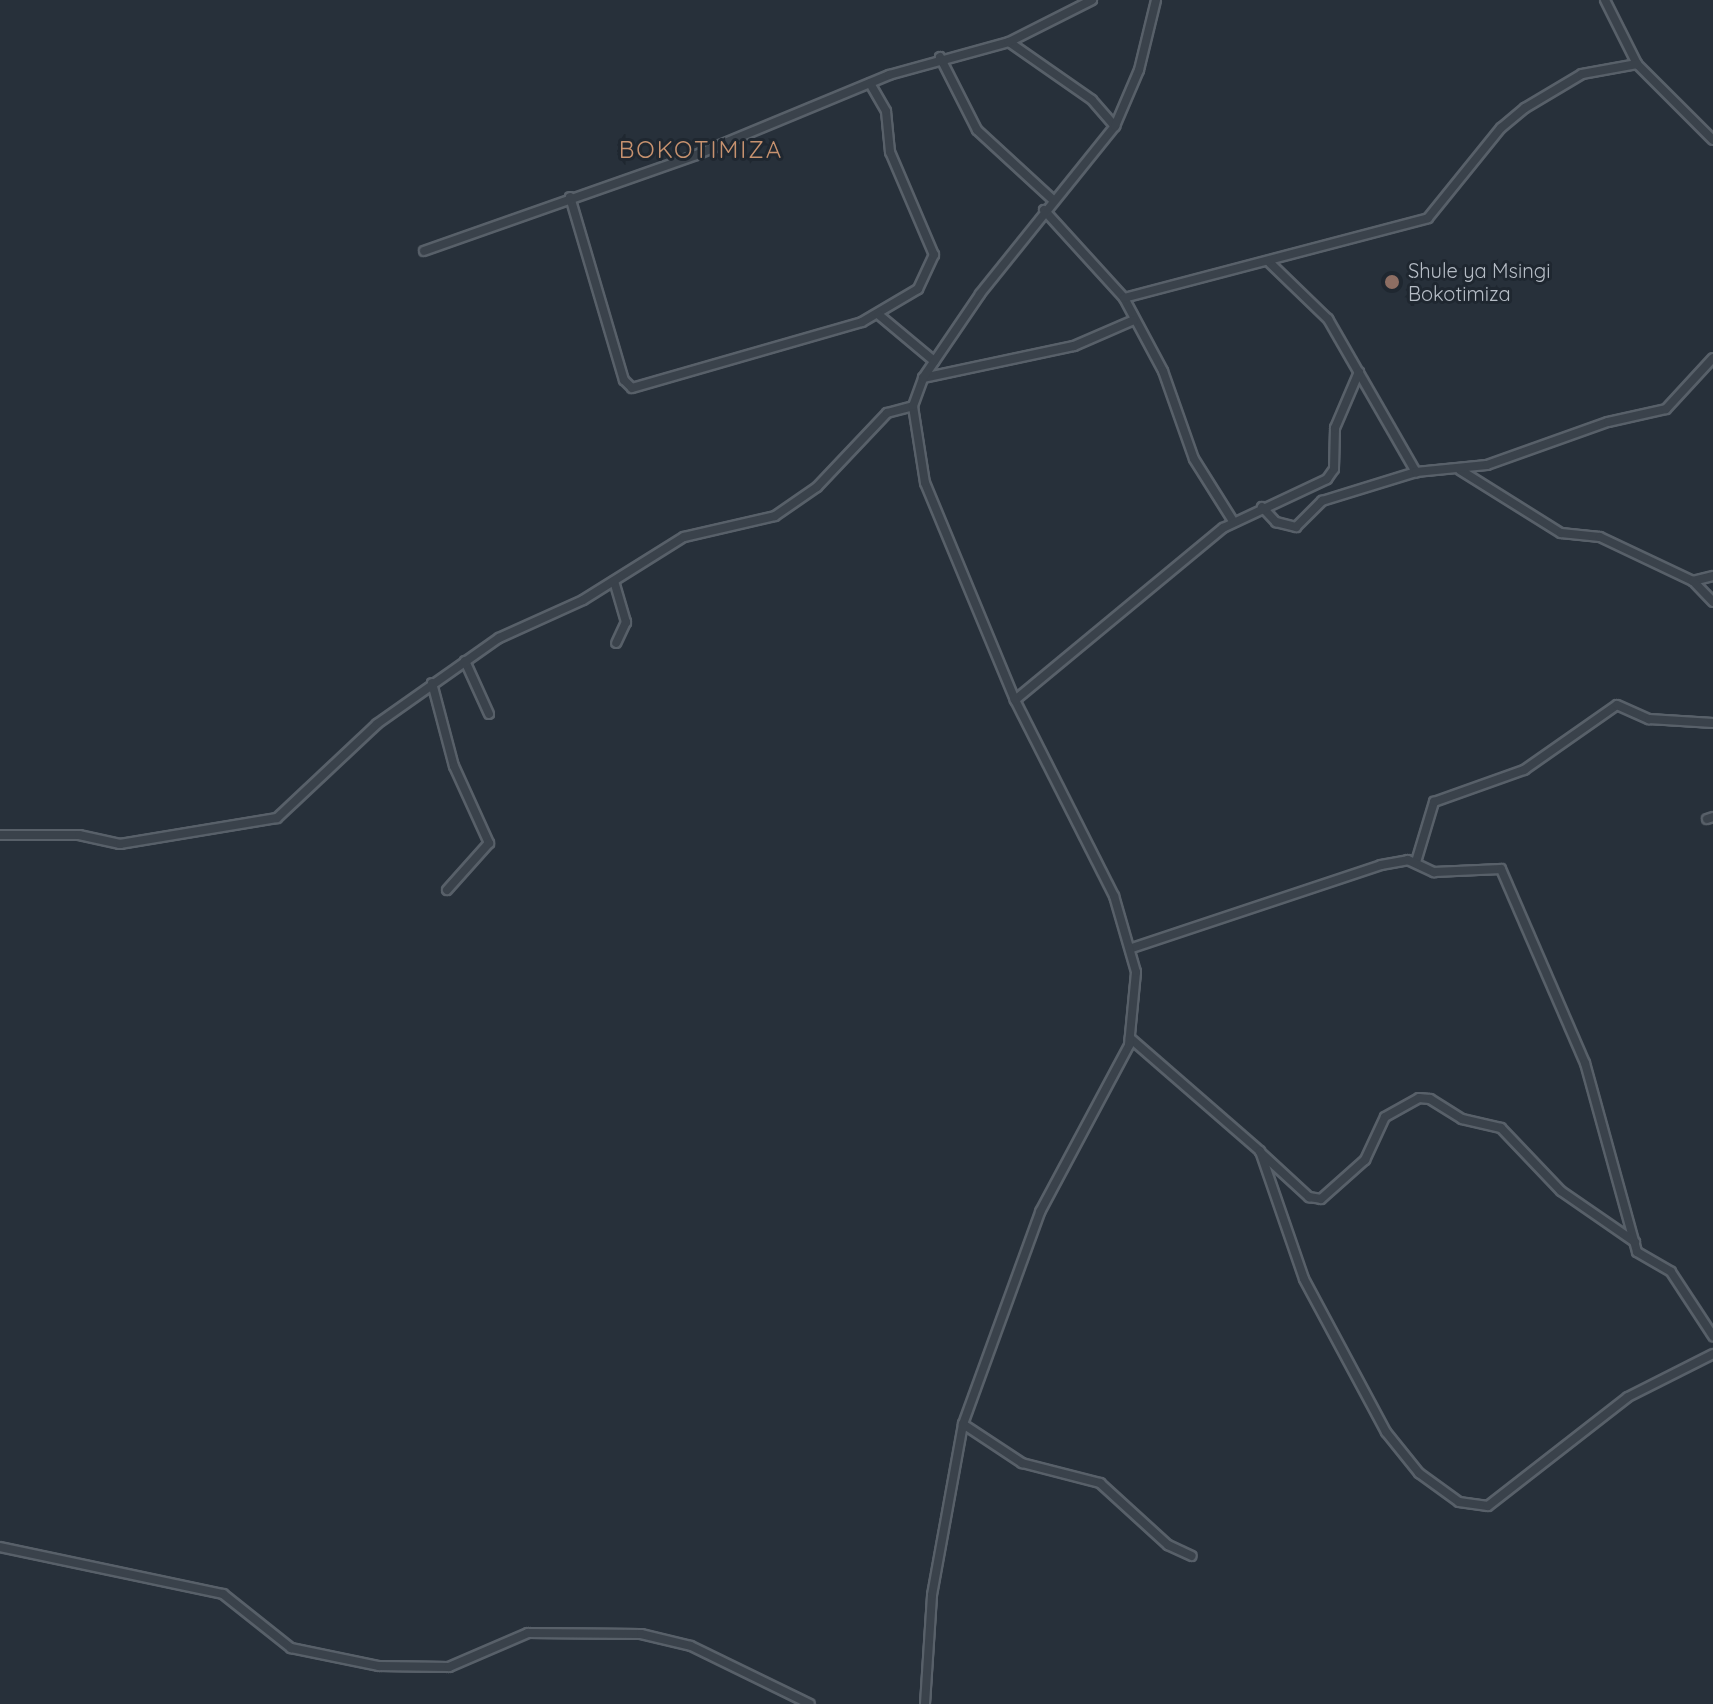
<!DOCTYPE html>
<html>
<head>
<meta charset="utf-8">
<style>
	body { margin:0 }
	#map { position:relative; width:1713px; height:1704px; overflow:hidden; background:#27303a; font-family:Quicksand,sans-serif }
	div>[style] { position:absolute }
	.roads { filter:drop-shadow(2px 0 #586069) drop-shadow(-2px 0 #586069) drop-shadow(0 2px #586069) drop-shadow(0 -2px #586069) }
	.minor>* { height:8px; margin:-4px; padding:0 4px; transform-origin:4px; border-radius:4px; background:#3a424b }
	.dots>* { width:22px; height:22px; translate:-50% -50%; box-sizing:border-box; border:4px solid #1f2730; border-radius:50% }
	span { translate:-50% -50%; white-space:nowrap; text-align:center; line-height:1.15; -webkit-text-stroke:6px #1f2730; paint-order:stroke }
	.poi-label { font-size:20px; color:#b6bdc6 }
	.left { translate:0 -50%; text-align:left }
	.quarter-label { font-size:24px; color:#c7926f; letter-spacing:2px }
</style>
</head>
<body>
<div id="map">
	<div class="roads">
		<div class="minor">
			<div style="left:1605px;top:0;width:72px;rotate:63.4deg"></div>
			<div style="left:1637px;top:64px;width:107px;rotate:45deg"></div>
			<div style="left:1009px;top:42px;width:101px;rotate:34.9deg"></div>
			<div style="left:1092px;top:100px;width:35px;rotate:49deg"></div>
			<div style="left:940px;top:57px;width:82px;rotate:63.1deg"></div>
			<div style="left:977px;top:130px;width:103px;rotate:42.6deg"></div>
			<div style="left:570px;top:197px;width:191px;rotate:73.6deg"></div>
			<div style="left:624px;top:380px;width:11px;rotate:45deg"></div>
			<div style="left:632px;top:388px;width:239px;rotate:-16deg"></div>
			<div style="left:862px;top:322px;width:65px;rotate:-30.5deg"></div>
			<div style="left:918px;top:289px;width:38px;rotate:-65deg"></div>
			<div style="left:934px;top:255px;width:112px;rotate:-113.1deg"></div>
			<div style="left:890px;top:152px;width:41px;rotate:-95.6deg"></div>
			<div style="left:886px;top:111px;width:32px;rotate:-120deg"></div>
			<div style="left:1044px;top:210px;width:119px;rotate:47.7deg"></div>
			<div style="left:1124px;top:298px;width:83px;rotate:61.9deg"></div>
			<div style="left:1163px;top:371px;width:93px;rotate:70.6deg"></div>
			<div style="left:1194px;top:459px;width:73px;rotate:57.8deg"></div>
			<div style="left:424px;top:251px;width:288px;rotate:-19.4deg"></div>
			<div style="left:696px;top:155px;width:209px;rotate:-22.5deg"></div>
			<div style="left:889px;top:75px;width:124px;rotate:-15.4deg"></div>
			<div style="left:1009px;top:42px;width:93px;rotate:-26.8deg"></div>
			<div style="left:1270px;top:263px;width:81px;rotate:44deg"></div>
			<div style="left:1328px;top:319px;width:177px;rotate:60.1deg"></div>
			<div style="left:1124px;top:298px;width:314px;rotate:-14.7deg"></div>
			<div style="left:1428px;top:218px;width:116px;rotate:-51deg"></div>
			<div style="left:1501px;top:128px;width:31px;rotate:-40deg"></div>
			<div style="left:1525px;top:108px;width:66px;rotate:-30.8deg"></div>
			<div style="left:1582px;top:74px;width:56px;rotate:-10.3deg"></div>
			<div style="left:879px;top:315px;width:72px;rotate:39.9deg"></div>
			<div style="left:923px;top:378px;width:154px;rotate:-12deg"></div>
			<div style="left:1074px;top:346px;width:65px;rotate:-23.4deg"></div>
			<div style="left:1460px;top:470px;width:119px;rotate:32deg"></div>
			<div style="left:1561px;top:533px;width:39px;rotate:6deg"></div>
			<div style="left:1600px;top:537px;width:103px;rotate:25.3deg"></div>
			<div style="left:1693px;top:581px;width:21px;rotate:-14deg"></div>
			<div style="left:1262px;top:507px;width:21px;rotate:47deg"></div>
			<div style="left:1276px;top:522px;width:21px;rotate:14deg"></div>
			<div style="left:1296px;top:527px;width:37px;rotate:-45deg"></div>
			<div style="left:1322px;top:501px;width:98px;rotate:-17.1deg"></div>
			<div style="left:1416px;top:472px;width:71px;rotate:-5.6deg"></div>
			<div style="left:1487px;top:465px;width:128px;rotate:-19.6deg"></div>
			<div style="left:1608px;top:422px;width:59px;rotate:-12.6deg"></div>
			<div style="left:1666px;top:409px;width:69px;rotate:-47.3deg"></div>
			<div style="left:614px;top:581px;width:43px;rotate:73.7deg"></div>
			<div style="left:626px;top:622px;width:23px;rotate:115deg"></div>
			<div style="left:1693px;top:581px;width:29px;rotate:46deg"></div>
			<div style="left:465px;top:661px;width:58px;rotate:65.6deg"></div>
			<div style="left:432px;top:683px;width:86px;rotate:75.2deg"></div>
			<div style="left:454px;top:766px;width:85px;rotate:65.6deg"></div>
			<div style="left:489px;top:843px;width:63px;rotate:131.8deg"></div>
			<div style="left:1015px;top:700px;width:270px;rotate:-39.6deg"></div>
			<div style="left:1223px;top:528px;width:115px;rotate:-25.2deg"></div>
			<div style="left:1327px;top:479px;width:12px;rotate:-55deg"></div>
			<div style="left:1334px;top:469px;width:41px;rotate:-88.6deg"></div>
			<div style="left:1335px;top:428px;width:61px;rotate:-66.8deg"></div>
			<div style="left:1707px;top:819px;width:6px;rotate:-18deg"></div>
			<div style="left:0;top:835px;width:79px"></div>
			<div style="left:79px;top:835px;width:42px;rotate:12.4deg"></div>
			<div style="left:120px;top:844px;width:159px;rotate:-9.4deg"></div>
			<div style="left:277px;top:818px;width:137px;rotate:-43.2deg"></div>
			<div style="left:377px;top:724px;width:149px;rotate:-35.2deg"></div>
			<div style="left:499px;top:638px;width:92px;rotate:-24.3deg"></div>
			<div style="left:583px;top:600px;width:119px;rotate:-32deg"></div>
			<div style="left:684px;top:537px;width:93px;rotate:-13deg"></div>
			<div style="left:775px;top:516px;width:51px;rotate:-34.6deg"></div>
			<div style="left:817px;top:487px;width:102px;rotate:-46.6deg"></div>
			<div style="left:887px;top:413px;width:27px;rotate:-15deg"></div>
			<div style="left:1416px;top:862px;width:63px;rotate:-73.3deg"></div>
			<div style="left:1434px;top:802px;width:96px;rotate:-19.6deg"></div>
			<div style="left:1524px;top:770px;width:113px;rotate:-35deg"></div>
			<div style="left:1617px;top:705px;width:35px;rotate:24deg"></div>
			<div style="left:1649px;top:719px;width:64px;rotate:3.6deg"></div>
			<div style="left:1132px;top:948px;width:262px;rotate:-18.4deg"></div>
			<div style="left:1381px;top:865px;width:27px;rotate:-10deg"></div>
			<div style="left:1408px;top:860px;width:29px;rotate:25deg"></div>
			<div style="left:1434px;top:872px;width:67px;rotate:-2.6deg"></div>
			<div style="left:1501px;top:869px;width:211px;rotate:66.6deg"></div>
			<div style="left:1585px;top:1063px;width:196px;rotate:74.6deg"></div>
			<div style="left:1637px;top:1252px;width:39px;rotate:30deg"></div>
			<div style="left:1671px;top:1272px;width:77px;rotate:56.7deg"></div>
			<div style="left:1130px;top:1038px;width:172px;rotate:41deg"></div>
			<div style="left:1260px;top:1151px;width:135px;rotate:71deg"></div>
			<div style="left:1304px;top:1279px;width:174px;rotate:61.8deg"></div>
			<div style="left:1386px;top:1432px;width:53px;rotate:51.2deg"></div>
			<div style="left:1419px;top:1473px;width:49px;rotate:35.9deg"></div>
			<div style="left:1459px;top:1502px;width:29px;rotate:8deg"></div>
			<div style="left:1488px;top:1506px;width:177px;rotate:-37.9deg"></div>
			<div style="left:1628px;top:1397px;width:95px;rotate:-26.8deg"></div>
			<div style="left:1260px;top:1152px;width:67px;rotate:42.6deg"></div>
			<div style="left:1309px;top:1197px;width:12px;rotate:9deg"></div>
			<div style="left:1321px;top:1199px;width:59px;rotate:-41.6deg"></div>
			<div style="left:1365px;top:1160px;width:47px;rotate:-65.1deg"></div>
			<div style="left:1385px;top:1117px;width:39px;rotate:-29deg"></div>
			<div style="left:1419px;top:1098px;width:11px;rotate:5deg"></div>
			<div style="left:1430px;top:1099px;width:38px;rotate:32deg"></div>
			<div style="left:1462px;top:1119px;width:40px;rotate:13deg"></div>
			<div style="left:1501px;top:1128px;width:87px;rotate:46.4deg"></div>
			<div style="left:1561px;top:1191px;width:90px;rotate:34.6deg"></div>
			<div style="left:963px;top:1424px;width:71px;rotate:33.5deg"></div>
			<div style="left:1022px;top:1463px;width:81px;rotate:14.4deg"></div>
			<div style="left:1100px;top:1483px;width:92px;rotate:42.4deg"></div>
			<div style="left:1168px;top:1545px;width:26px;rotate:25deg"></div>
			<div style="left:0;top:1547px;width:228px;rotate:11.9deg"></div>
			<div style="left:223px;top:1594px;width:87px;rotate:38.5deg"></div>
			<div style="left:291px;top:1648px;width:90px;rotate:11.6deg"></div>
			<div style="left:379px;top:1666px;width:70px;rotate:0.8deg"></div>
			<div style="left:449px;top:1667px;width:86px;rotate:-23.3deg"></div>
			<div style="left:528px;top:1633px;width:113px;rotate:0.5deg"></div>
			<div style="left:641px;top:1634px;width:51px;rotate:13.5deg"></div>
			<div style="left:691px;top:1646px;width:132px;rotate:26deg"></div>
			<div style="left:925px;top:1704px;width:109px;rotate:-86.3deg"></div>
			<div style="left:932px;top:1595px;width:174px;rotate:-79.7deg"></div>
			<div style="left:963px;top:1424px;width:226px;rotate:-70deg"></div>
			<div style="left:1040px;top:1212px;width:189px;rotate:-61.9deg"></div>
			<div style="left:1129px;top:1045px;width:73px;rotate:-84.5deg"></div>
			<div style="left:1136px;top:972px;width:79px;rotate:-106.1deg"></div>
			<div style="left:1114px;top:896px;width:220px;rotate:-116.8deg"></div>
			<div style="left:1015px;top:700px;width:235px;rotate:-112.5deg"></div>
			<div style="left:925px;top:483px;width:78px;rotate:-98.9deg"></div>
			<div style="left:913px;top:406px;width:30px;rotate:-70deg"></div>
			<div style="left:923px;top:378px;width:102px;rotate:-55.8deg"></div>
			<div style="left:980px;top:294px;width:216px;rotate:-51.2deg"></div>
			<div style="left:1115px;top:126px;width:61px;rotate:-66.8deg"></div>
			<div style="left:1139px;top:70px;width:72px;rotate:-76.3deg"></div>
		</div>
	</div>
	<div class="dots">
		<div style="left:1392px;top:282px;background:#8d6e63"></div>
	</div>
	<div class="poi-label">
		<span class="left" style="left:1408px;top:282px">Shule ya Msingi<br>Bokotimiza</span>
	</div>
	<div class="quarter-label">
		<span style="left:701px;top:150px">BOKOTIMIZA</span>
	</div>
</div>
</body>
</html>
